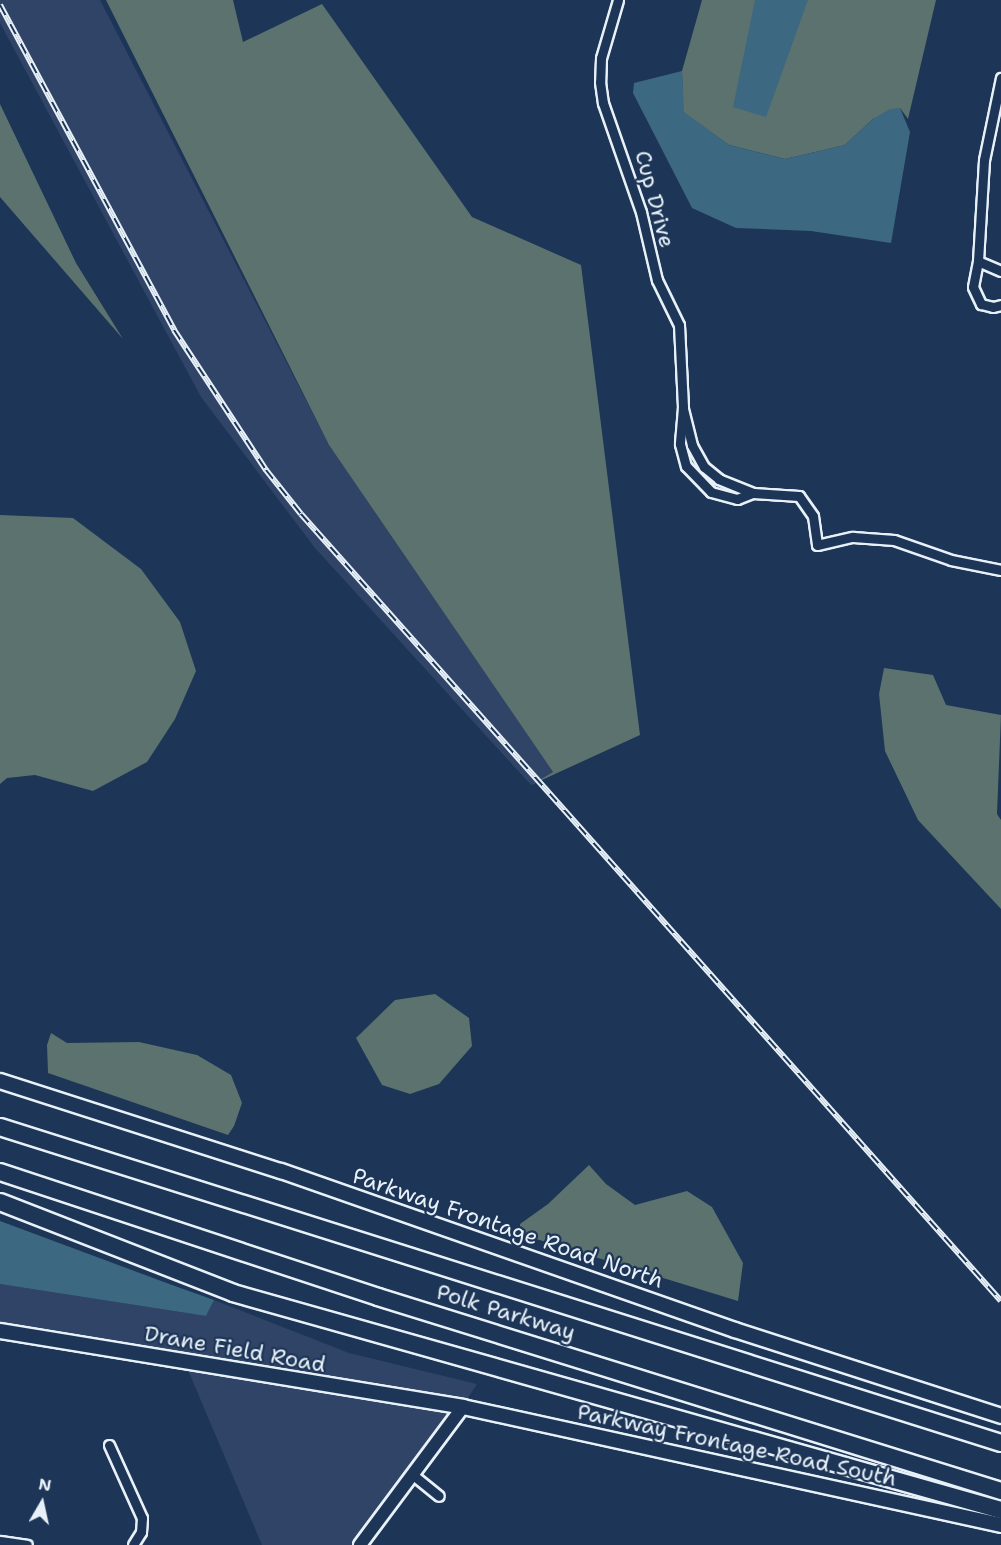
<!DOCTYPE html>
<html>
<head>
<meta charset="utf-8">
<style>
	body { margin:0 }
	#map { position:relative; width:1001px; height:1545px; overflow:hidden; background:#1d3557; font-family:"Shantell Sans",sans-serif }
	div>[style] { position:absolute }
	.built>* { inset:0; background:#304467 }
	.green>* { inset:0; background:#5b726e }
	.water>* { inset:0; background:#3d6882 }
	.roads { filter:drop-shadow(2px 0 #e8f1f8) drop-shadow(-2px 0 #e8f1f8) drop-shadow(0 2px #e8f1f8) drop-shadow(0 -2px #e8f1f8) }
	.minor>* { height:9px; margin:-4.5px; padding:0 4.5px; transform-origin:4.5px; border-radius:4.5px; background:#1d3557 }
	.tertiary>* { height:12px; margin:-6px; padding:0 6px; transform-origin:6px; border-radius:6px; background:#1d3557 }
	.secondary>* { height:14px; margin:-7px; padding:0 7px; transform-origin:7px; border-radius:7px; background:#1d3557 }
	.motorway>* { height:16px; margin:-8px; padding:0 8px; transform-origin:8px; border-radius:8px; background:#1d3557 }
	.rail>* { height:6px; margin-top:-3px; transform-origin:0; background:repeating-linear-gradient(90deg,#1d3557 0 11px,#e8f1f8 0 22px); box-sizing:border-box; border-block:2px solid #e8f1f8 }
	span { translate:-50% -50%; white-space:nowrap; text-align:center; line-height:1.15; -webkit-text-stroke:4.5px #1d3557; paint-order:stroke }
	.street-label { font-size:22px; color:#e8f1f8 }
	.north { position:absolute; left:12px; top:1473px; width:60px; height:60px; -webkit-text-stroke:4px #1d3557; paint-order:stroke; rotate:9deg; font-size:16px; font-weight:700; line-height:24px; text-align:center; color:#e8f1f8 }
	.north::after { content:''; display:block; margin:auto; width:21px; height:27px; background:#e8f1f8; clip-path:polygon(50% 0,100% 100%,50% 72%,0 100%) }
</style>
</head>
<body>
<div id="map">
	<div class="built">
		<div style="clip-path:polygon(0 0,100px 0,329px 445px,553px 772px,531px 785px,315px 548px,201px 397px,0 23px)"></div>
		<div style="clip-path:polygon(0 1284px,206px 1316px,214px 1300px,349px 1353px,477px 1384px,466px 1401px,0 1323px)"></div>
		<div style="clip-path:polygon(188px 1370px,331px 1394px,452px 1412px,352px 1545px,262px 1545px)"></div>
	</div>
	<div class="green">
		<div style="clip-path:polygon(106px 0,233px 0,243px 42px,322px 4px,472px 217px,581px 265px,640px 735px,531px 785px,553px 772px,329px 445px)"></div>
		<div style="clip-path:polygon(702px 0,936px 0,908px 119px,900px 108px,873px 119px,845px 145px,785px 159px,729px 145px,683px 112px,682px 71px)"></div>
		<div style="clip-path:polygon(0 104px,76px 263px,123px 339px,0 197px)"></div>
		<div style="clip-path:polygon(0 515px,73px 518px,141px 569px,180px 622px,196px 671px,175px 719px,147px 762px,93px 791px,35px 775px,7px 778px,0 784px)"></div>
		<div style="clip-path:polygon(884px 668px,933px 675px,946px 705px,1001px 715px,997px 814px,1001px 820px,1001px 909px,918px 820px,885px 751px,879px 694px)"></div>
		<div style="clip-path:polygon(435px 994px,469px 1018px,472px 1046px,439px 1084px,410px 1094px,382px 1085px,356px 1038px,395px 1000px)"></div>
		<div style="clip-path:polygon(51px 1033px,67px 1043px,139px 1042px,197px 1055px,231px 1075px,242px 1103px,234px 1126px,228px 1135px,48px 1073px,47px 1045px)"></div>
		<div style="clip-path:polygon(589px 1165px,606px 1184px,635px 1205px,687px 1191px,712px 1207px,743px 1263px,738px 1301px,520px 1234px,520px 1224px,548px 1204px)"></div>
	</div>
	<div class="water">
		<div style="clip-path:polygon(755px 0,808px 0,766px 117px,733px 107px)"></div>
		<div style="clip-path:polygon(682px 71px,684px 112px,729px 145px,785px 159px,845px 145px,873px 119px,890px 109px,900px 108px,910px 132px,891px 243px,811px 231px,736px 228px,692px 208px,633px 93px,634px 83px)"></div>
		<div style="clip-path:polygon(0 1221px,172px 1285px,214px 1300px,206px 1316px,0 1284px)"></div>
	</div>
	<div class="roads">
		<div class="minor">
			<div style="left:618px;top:0;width:60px;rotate:106.3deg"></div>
			<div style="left:601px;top:58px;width:24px;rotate:92deg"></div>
			<div style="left:600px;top:82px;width:21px;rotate:82deg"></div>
			<div style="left:603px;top:103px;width:115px;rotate:70.8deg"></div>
			<div style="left:641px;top:212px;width:70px;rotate:76.8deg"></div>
			<div style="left:657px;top:280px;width:50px;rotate:63.9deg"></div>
			<div style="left:679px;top:325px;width:83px;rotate:87.2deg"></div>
			<div style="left:683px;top:408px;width:36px;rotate:95deg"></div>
			<div style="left:680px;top:444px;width:23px;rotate:75deg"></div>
			<div style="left:686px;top:466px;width:36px;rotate:46deg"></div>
			<div style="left:711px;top:492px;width:27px;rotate:15deg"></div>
			<div style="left:737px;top:499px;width:17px;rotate:-21deg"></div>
			<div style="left:753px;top:493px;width:37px;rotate:-158deg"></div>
			<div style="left:719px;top:479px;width:19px;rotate:-141deg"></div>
			<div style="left:704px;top:467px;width:25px;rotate:-119deg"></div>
			<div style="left:692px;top:445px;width:38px;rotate:-104deg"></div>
			<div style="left:978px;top:261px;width:101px;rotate:-86.6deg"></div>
			<div style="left:984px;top:160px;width:84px;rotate:-78.3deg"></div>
			<div style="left:1001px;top:271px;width:25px;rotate:-157deg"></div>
			<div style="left:978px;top:261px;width:26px;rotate:101deg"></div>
			<div style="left:973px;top:287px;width:19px;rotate:65deg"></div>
			<div style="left:981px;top:304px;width:12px;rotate:14deg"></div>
			<div style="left:993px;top:307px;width:8px;rotate:-14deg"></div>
			<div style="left:753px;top:493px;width:46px;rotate:3.7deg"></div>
			<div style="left:799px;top:496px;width:24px;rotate:55deg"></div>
			<div style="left:813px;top:516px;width:29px;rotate:82deg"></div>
			<div style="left:817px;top:545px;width:37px;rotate:-13deg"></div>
			<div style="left:853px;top:537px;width:41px;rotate:4.2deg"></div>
			<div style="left:894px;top:540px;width:60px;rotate:19.3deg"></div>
			<div style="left:951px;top:560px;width:51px;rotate:11.3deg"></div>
			<div style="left:109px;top:1445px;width:80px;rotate:65.7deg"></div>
			<div style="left:142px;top:1518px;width:14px;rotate:94deg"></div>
			<div style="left:141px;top:1532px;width:15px;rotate:122deg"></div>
			<div style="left:413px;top:1475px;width:33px;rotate:39deg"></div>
			<div style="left:0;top:1541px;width:27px;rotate:8deg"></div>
		</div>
		<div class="tertiary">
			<div style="left:360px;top:1545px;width:172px;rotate:-53.3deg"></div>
		</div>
		<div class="secondary">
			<div style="left:0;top:1081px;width:295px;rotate:17.8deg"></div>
			<div style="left:281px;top:1171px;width:481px;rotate:19.3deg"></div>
			<div style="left:735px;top:1330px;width:280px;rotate:17.9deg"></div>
			<div style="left:0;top:1331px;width:469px;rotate:9.3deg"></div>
			<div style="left:463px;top:1407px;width:551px;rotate:12.37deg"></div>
		</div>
		<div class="motorway">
			<div style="left:0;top:1127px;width:1050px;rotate:17.52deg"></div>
			<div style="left:0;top:1172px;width:398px;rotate:18.3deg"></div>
			<div style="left:378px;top:1297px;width:653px;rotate:17.3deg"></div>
			<div style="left:0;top:1202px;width:250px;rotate:21.3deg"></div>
			<div style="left:233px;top:1293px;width:798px;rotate:15.78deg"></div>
		</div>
	</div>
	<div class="rail">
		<div style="left:0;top:5px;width:369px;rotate:61.8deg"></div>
		<div style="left:174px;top:330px;width:168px;rotate:56.7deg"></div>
		<div style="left:266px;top:470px;width:56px;rotate:51.5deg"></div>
		<div style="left:301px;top:514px;width:1053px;rotate:48.35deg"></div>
	</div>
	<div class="street-label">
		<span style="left:655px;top:199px;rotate:75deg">Cup Drive</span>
		<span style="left:508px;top:1228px;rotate:19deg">Parkway Frontage Road North</span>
		<span style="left:506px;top:1312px;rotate:17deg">Polk Parkway</span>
		<span style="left:235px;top:1349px;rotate:10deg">Drane Field Road</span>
		<span style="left:737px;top:1445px;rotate:12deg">Parkway Frontage Road South</span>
	</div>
	<div class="north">N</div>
</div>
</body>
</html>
